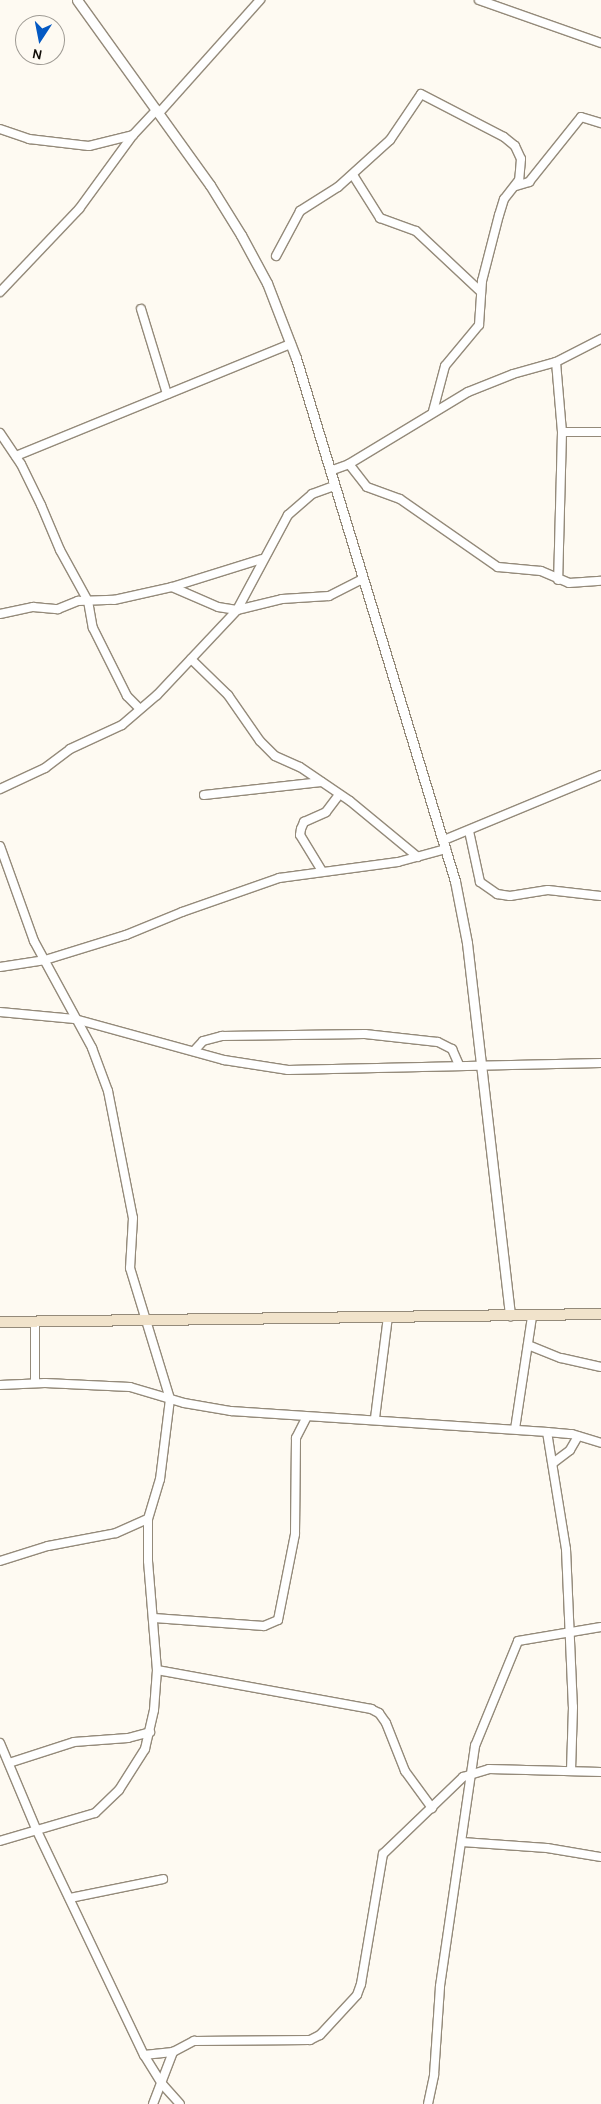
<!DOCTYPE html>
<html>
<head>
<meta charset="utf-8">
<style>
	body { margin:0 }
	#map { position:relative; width:601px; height:2104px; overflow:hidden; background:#fefaf2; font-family:Karla,sans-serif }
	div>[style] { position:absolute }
	.roads { filter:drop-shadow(1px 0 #948a7a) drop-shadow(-1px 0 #948a7a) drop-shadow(0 1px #948a7a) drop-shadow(0 -1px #948a7a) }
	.minor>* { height:8px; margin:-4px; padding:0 4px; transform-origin:4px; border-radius:4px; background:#fff }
	.tertiary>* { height:9px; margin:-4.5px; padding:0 4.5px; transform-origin:4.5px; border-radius:4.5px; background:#fff }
	.secondary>* { height:10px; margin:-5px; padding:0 5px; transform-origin:5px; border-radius:5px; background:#f1e3cb }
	span { translate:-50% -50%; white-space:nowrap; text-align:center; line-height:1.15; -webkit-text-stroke:4px #fefaf2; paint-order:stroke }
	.north { position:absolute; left:15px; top:15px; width:50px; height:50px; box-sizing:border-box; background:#fefaf2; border:1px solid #9f9b94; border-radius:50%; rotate:191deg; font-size:14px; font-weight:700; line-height:20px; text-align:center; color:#110d08 }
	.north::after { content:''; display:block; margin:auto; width:18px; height:22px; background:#0459c3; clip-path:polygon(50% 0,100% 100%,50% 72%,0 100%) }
</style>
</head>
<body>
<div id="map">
	<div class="roads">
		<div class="minor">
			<div style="left:479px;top:0;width:129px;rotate:19.4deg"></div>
			<div style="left:159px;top:113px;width:152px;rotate:-48.2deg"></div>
			<div style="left:0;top:129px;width:31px;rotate:19deg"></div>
			<div style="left:29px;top:139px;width:60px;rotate:6.7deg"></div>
			<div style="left:89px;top:146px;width:45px;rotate:-14deg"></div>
			<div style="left:353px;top:175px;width:51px;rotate:57.9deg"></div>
			<div style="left:380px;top:218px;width:38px;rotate:20deg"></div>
			<div style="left:416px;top:231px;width:89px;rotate:43.2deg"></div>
			<div style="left:516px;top:186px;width:14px;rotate:-17deg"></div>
			<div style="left:529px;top:182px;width:83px;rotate:-51.3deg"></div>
			<div style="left:581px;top:117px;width:21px;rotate:17deg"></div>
			<div style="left:276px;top:256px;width:51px;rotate:-61.9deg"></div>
			<div style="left:300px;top:211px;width:45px;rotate:-32.3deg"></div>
			<div style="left:338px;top:187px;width:70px;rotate:-42.1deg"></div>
			<div style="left:390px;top:140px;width:55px;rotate:-56deg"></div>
			<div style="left:421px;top:94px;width:93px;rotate:27.4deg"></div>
			<div style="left:504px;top:137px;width:14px;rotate:39deg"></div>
			<div style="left:515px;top:146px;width:14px;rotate:65deg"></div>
			<div style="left:521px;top:159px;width:21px;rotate:95deg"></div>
			<div style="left:519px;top:180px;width:24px;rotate:128deg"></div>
			<div style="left:504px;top:199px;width:17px;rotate:107deg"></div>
			<div style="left:499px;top:215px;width:68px;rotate:104.4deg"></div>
			<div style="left:482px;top:281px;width:44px;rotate:93.9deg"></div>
			<div style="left:479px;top:325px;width:53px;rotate:129.7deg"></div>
			<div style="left:445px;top:366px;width:47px;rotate:104.9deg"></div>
			<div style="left:0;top:292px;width:115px;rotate:-46.4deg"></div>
			<div style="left:79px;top:209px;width:92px;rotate:-53.9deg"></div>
			<div style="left:133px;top:135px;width:35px;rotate:-47deg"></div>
			<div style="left:141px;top:309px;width:89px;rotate:73deg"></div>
			<div style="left:556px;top:362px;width:70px;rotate:85.1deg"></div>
			<div style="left:562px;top:432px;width:148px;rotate:91.5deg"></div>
			<div style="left:562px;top:432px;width:39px"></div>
			<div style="left:0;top:433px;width:37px;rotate:56deg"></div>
			<div style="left:21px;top:464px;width:46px;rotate:64deg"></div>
			<div style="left:41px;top:505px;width:49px;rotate:67.1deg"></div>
			<div style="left:60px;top:550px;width:58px;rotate:61.2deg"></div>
			<div style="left:88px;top:601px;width:27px;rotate:80deg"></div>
			<div style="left:93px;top:628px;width:76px;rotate:63.4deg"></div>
			<div style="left:127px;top:696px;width:18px;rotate:45deg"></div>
			<div style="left:16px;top:456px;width:297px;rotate:-22.2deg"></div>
			<div style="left:349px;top:464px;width:29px;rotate:52deg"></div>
			<div style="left:367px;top:487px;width:35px;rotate:20deg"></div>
			<div style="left:400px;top:499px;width:119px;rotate:34.8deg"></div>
			<div style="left:498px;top:567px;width:43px;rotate:5.3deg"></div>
			<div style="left:541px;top:571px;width:30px;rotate:23deg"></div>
			<div style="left:569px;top:583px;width:32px;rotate:-4deg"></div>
			<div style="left:330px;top:471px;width:20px;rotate:-20deg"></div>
			<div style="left:349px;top:464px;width:139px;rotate:-31.2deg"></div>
			<div style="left:468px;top:392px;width:48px;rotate:-21.8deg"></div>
			<div style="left:513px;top:374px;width:45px;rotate:-15.6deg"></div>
			<div style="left:556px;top:362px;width:51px;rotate:-27.1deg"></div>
			<div style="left:172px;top:587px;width:50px;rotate:23.5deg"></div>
			<div style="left:218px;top:607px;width:19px;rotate:9deg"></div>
			<div style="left:237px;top:610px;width:46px;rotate:-13.7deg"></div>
			<div style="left:282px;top:599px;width:47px;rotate:-3.7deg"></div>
			<div style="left:329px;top:596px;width:37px;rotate:-27deg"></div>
			<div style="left:0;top:614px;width:34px;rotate:-12deg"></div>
			<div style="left:33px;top:607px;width:25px;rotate:5deg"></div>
			<div style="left:58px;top:609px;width:22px;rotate:-22deg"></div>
			<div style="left:78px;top:601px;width:36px;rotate:-2deg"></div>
			<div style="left:114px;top:600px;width:59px;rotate:-12.6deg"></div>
			<div style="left:172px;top:587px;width:94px;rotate:-17.3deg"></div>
			<div style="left:191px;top:659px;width:52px;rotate:44.2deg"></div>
			<div style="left:228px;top:695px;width:56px;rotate:55.2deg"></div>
			<div style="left:260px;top:741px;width:21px;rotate:45deg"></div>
			<div style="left:275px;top:756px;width:27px;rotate:24deg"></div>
			<div style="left:300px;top:767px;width:60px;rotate:34.2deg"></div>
			<div style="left:350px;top:801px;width:88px;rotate:39.5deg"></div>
			<div style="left:0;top:789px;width:50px;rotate:-25deg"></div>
			<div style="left:45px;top:768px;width:31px;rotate:-37deg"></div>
			<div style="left:70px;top:749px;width:57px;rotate:-24.8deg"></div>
			<div style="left:122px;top:725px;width:46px;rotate:-40.6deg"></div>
			<div style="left:157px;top:695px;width:117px;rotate:-46.7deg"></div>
			<div style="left:237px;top:610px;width:108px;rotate:-61.8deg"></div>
			<div style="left:288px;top:515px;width:32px;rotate:-41deg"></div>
			<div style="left:312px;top:494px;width:23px;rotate:-20deg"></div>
			<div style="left:204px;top:795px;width:118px;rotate:-6.3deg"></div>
			<div style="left:469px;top:831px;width:52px;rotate:77.8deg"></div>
			<div style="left:480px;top:882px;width:21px;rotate:35deg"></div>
			<div style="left:497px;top:894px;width:13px;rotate:9deg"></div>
			<div style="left:510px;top:896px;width:38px;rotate:-9deg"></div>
			<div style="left:548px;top:890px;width:53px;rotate:6.5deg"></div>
			<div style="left:444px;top:840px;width:170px;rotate:-22.5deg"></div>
			<div style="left:0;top:846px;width:101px;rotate:70.3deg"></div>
			<div style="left:34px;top:941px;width:122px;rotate:61.5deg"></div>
			<div style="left:92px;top:1048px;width:46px;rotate:69.6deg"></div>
			<div style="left:108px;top:1091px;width:129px;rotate:78.9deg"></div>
			<div style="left:133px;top:1218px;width:50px;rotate:93.4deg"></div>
			<div style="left:130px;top:1268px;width:137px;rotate:73deg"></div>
			<div style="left:170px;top:1399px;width:81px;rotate:97.1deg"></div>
			<div style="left:160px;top:1479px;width:42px;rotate:106.7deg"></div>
			<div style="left:148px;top:1519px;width:42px;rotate:90deg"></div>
			<div style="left:148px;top:1561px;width:109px;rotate:85.3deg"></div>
			<div style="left:157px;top:1670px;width:40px;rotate:94.3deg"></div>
			<div style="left:154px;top:1710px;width:40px;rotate:103deg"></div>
			<div style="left:145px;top:1749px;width:49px;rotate:122.4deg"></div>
			<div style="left:119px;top:1790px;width:33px;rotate:136deg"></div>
			<div style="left:95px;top:1813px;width:99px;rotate:163.6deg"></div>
			<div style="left:322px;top:871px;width:42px;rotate:-121.4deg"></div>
			<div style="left:300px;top:835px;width:6px;rotate:-81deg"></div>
			<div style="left:301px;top:829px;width:8px;rotate:-67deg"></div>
			<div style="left:304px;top:822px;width:24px;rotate:-24deg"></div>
			<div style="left:326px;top:812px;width:21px;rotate:-53deg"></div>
			<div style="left:0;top:967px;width:46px;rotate:-8.8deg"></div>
			<div style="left:45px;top:960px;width:85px;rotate:-17.2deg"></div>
			<div style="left:126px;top:935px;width:61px;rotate:-22.3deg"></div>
			<div style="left:182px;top:912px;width:103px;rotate:-19.3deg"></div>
			<div style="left:279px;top:878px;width:120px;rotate:-7.7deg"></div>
			<div style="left:398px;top:862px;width:50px;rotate:-15.2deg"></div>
			<div style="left:0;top:1012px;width:75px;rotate:5.3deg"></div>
			<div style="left:75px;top:1019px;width:155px;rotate:15.4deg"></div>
			<div style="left:224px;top:1060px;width:65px;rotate:8.9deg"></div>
			<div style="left:288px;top:1070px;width:313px;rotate:-1.3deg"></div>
			<div style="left:194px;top:1051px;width:13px;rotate:-48deg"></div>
			<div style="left:203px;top:1041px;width:20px;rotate:-15deg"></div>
			<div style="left:222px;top:1036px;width:143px;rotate:-0.8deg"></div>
			<div style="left:365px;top:1034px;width:73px;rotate:6.3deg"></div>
			<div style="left:438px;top:1042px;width:16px;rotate:27deg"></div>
			<div style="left:452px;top:1049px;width:17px;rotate:66deg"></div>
			<div style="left:528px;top:1345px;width:35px;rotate:22deg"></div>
			<div style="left:561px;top:1358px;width:41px;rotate:12.7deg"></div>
			<div style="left:35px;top:1383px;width:62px;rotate:-90deg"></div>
			<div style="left:0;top:1385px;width:45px;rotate:-2.5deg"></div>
			<div style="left:45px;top:1383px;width:85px;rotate:2.7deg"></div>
			<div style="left:130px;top:1387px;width:56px;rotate:16.5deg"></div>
			<div style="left:184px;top:1403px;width:48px;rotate:9.7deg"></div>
			<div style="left:231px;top:1411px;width:317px;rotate:3.8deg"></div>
			<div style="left:547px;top:1432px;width:119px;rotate:80.8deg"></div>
			<div style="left:566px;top:1549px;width:158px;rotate:87.5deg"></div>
			<div style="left:573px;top:1707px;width:63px;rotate:91.8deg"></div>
			<div style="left:375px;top:1418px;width:102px;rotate:-82.7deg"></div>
			<div style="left:515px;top:1429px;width:114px;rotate:-81.4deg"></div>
			<div style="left:547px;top:1432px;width:25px;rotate:5deg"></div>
			<div style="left:572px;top:1434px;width:30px;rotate:17deg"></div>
			<div style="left:553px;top:1463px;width:21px;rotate:-37deg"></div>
			<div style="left:570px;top:1450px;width:16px;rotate:-60deg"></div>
			<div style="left:0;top:1561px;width:50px;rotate:-17.4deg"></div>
			<div style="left:48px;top:1546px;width:69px;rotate:-10.8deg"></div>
			<div style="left:116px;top:1533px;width:35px;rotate:-24deg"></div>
			<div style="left:154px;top:1618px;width:110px;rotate:4.2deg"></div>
			<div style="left:264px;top:1626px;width:15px;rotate:-23deg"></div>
			<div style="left:278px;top:1620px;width:88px;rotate:-78.8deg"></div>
			<div style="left:295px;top:1534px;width:96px;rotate:-89.4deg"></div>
			<div style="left:296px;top:1438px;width:22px;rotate:-63deg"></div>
			<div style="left:157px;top:1670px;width:218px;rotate:10.3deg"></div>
			<div style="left:371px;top:1709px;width:9px;rotate:27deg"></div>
			<div style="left:379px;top:1713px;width:12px;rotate:55deg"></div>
			<div style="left:386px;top:1723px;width:52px;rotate:68.4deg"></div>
			<div style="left:405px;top:1771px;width:46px;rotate:53.9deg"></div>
			<div style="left:0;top:1743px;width:95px;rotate:67.2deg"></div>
			<div style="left:37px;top:1831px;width:248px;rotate:64.5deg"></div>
			<div style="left:144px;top:2055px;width:36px;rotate:58deg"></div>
			<div style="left:163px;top:2085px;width:25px;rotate:48deg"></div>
			<div style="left:9px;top:1763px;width:68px;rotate:-17.9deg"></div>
			<div style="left:74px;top:1742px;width:54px;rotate:-4.2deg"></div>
			<div style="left:128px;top:1738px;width:23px;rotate:-15deg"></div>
			<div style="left:462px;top:1842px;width:85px;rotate:4deg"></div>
			<div style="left:547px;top:1848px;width:55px;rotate:9.5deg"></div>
			<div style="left:70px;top:1898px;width:95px;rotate:-11.5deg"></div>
			<div style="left:144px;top:2055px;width:29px;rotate:-6deg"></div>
			<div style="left:173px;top:2052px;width:24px;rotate:-28deg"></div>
			<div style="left:194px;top:2041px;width:116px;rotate:-0.5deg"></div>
			<div style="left:310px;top:2040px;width:11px;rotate:-27deg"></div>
			<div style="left:320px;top:2035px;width:54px;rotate:-47.2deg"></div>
			<div style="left:357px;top:1995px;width:12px;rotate:-70deg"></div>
			<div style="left:361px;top:1984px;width:132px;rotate:-80.4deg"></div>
			<div style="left:383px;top:1854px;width:111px;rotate:-43.9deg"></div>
			<div style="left:463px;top:1777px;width:27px;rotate:-17deg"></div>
			<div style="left:489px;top:1769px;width:112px;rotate:1.5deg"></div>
			<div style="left:153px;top:2104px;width:56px;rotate:-69deg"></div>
			<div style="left:428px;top:2104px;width:30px;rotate:-78deg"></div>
			<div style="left:434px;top:2075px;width:89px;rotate:-86.1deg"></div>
			<div style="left:440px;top:1986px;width:243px;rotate:-81.7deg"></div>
			<div style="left:475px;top:1746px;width:113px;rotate:-67.7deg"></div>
			<div style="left:518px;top:1641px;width:84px;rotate:-9.6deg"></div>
		</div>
		<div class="tertiary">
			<div style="left:77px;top:0;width:228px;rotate:54.3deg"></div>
			<div style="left:210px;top:185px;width:59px;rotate:58.2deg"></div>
			<div style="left:241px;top:235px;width:55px;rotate:61.6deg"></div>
			<div style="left:267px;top:283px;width:80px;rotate:68.9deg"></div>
			<div style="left:296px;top:358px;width:547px;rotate:73.09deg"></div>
			<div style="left:455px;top:881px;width:63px;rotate:79deg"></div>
			<div style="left:467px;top:943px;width:375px;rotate:83.4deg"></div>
		</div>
		<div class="secondary">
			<div style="left:0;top:1322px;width:601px;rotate:-0.76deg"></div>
		</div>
	</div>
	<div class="north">N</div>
</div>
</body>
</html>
